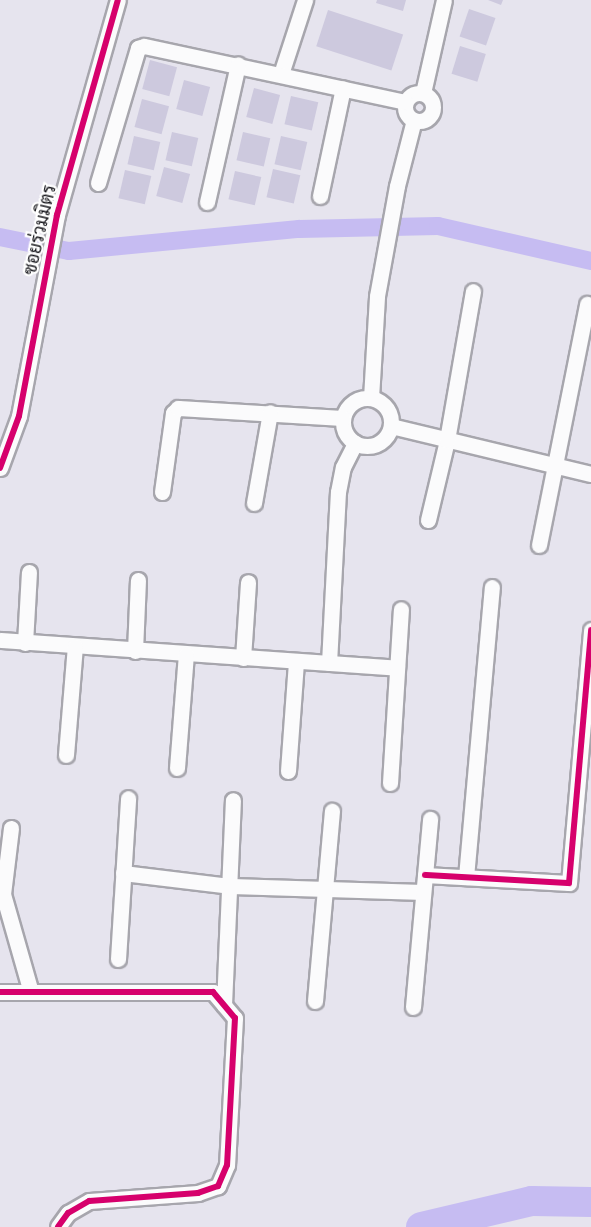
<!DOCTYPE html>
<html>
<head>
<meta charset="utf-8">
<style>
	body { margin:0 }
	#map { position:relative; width:591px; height:1227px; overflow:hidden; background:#e6e4ee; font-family:"DM Sans",Sarabun,sans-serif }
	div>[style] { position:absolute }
	.canal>* { height:18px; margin:-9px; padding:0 9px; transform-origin:9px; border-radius:9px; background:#c6bcf2 }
	.river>* { height:30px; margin:-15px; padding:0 15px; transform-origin:15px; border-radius:15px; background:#c6bcf2 }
	.building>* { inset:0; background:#cdc9de; transform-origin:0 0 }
	.roads { filter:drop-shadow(2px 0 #a7a6ad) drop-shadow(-2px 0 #a7a6ad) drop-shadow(0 2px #a7a6ad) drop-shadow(0 -2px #a7a6ad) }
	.minor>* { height:15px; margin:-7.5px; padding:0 7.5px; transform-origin:7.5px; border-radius:7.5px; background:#fbfbfc }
	.minor>.ring { margin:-7.5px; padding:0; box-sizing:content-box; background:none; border:15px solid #fbfbfc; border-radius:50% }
	.cycleway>* { height:6px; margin:-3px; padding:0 3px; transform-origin:3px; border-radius:3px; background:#d6006c }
	span { translate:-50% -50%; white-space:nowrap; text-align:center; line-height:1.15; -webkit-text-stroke:4.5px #fff; paint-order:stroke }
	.street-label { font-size:18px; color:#131318 }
</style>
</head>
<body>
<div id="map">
	<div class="canal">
		<div style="left:0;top:237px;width:70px;rotate:11.5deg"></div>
		<div style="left:69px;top:251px;width:231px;rotate:-5.5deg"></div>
		<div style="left:299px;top:229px;width:139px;rotate:-1.2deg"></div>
		<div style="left:438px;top:226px;width:157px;rotate:12.9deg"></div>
	</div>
	<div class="river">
		<div style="left:421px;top:1227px;width:114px;rotate:-13.2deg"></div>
		<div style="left:532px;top:1201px;width:59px;rotate:1deg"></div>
	</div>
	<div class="building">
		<div style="clip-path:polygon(377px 0,406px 0,403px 11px,376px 3px)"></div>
		<div style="clip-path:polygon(488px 0,503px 0,501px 5px)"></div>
		<div style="left:469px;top:9px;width:28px;height:29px;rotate:19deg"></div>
		<div style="left:328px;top:10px;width:79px;height:38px;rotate:18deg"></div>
		<div style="left:460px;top:46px;width:27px;height:29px;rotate:17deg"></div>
		<div style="left:150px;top:60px;width:28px;height:30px;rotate:15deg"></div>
		<div style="left:184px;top:80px;width:27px;height:30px;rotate:15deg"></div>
		<div style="left:254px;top:88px;width:27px;height:30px;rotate:15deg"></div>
		<div style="left:291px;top:96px;width:28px;height:29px;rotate:13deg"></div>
		<div style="left:142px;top:99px;width:28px;height:29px;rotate:15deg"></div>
		<div style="left:172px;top:132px;width:27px;height:29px;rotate:13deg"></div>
		<div style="left:243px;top:132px;width:28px;height:29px;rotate:13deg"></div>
		<div style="left:134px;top:136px;width:27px;height:29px;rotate:13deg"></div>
		<div style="left:281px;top:136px;width:27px;height:29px;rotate:13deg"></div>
		<div style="left:164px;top:167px;width:27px;height:30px;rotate:15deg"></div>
		<div style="left:273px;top:169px;width:28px;height:29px;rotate:13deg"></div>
		<div style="left:125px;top:170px;width:27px;height:29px;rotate:13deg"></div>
		<div style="left:235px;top:171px;width:27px;height:29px;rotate:13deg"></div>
	</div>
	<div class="roads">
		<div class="minor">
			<div style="left:281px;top:74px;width:78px;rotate:-72deg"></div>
			<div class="ring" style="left:405px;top:93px;width:13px;height:13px"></div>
			<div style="left:423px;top:93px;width:95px;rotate:-77.3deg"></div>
			<div style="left:98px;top:183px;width:141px;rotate:-73.5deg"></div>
			<div style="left:138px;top:48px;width:6px;rotate:-18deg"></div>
			<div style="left:144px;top:46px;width:267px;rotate:12.1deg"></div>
			<div style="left:320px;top:196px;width:110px;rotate:-78deg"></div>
			<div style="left:207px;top:202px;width:141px;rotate:-77.3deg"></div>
			<div class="ring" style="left:343px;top:398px;width:33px;height:33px"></div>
			<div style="left:371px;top:398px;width:102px;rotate:-86.6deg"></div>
			<div style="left:377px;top:296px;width:112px;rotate:-79.7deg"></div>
			<div style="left:397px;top:186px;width:68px;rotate:-75.6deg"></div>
			<div style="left:391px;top:426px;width:206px;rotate:13.5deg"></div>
			<div style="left:0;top:468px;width:55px;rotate:-69.9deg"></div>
			<div style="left:19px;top:416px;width:205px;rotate:-79.3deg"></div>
			<div style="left:57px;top:215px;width:223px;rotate:-74.2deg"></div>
			<div style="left:162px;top:492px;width:80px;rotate:-82.1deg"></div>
			<div style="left:173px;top:413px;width:7px;rotate:-45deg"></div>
			<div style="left:178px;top:408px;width:165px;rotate:3.5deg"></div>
			<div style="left:254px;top:503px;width:92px;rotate:-80deg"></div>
			<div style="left:428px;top:520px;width:82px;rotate:-76.6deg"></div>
			<div style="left:447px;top:440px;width:151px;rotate:-80.1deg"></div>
			<div style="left:539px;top:545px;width:246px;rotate:-78.7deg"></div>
			<div style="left:0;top:640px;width:398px;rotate:4deg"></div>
			<div style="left:25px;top:643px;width:71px;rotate:-86.8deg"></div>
			<div style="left:135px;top:651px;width:71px;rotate:-87.6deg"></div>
			<div style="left:243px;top:658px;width:76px;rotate:-86.2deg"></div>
			<div style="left:329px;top:663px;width:171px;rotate:-87deg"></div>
			<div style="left:338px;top:492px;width:25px;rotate:-79deg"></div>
			<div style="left:343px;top:467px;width:27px;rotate:-63deg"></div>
			<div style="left:66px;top:755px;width:109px;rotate:-85.3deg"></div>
			<div style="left:177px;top:768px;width:114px;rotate:-85.5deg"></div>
			<div style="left:288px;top:771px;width:110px;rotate:-85.8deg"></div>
			<div style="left:390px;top:783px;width:174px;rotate:-86.4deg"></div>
			<div style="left:11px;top:828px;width:66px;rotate:96.9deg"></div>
			<div style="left:3px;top:894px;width:102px;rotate:74.1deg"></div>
			<div style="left:123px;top:873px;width:109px;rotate:6.9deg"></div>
			<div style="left:231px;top:886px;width:192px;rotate:1.8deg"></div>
			<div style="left:425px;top:875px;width:144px;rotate:3.2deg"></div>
			<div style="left:569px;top:883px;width:254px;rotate:-85deg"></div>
			<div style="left:466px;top:877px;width:291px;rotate:-84.9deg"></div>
			<div style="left:118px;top:959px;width:161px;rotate:-86.4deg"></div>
			<div style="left:0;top:992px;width:213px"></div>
			<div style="left:213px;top:992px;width:34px;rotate:50deg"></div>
			<div style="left:235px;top:1018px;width:147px;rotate:93.1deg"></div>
			<div style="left:227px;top:1165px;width:23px;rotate:113deg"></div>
			<div style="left:218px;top:1186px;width:21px;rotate:161deg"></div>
			<div style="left:198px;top:1193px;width:109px;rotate:175.8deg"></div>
			<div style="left:89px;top:1201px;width:24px;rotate:150deg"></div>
			<div style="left:68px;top:1213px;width:17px;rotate:126deg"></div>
			<div style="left:315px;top:1001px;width:191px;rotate:-84.9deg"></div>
			<div style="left:224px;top:1005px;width:205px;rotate:-87.5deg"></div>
			<div style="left:413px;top:1007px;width:189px;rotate:-84.8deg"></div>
		</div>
	</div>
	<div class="cycleway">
		<div style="left:0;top:468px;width:55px;rotate:-69.9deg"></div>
		<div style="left:19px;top:416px;width:205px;rotate:-79.3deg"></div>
		<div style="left:57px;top:215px;width:223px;rotate:-74.2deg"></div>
		<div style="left:425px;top:875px;width:144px;rotate:3.2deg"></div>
		<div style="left:569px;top:883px;width:254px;rotate:-85deg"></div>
		<div style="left:0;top:992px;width:213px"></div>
		<div style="left:213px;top:992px;width:34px;rotate:50deg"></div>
		<div style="left:235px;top:1018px;width:147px;rotate:93.1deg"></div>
		<div style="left:227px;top:1165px;width:23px;rotate:113deg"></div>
		<div style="left:218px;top:1186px;width:21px;rotate:161deg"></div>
		<div style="left:198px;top:1193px;width:109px;rotate:175.8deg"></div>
		<div style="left:89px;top:1201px;width:24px;rotate:150deg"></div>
		<div style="left:68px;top:1213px;width:17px;rotate:126deg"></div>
	</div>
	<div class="street-label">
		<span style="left:40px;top:230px;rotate:-77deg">ซอยร่วมมิตร</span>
	</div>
</div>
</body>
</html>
